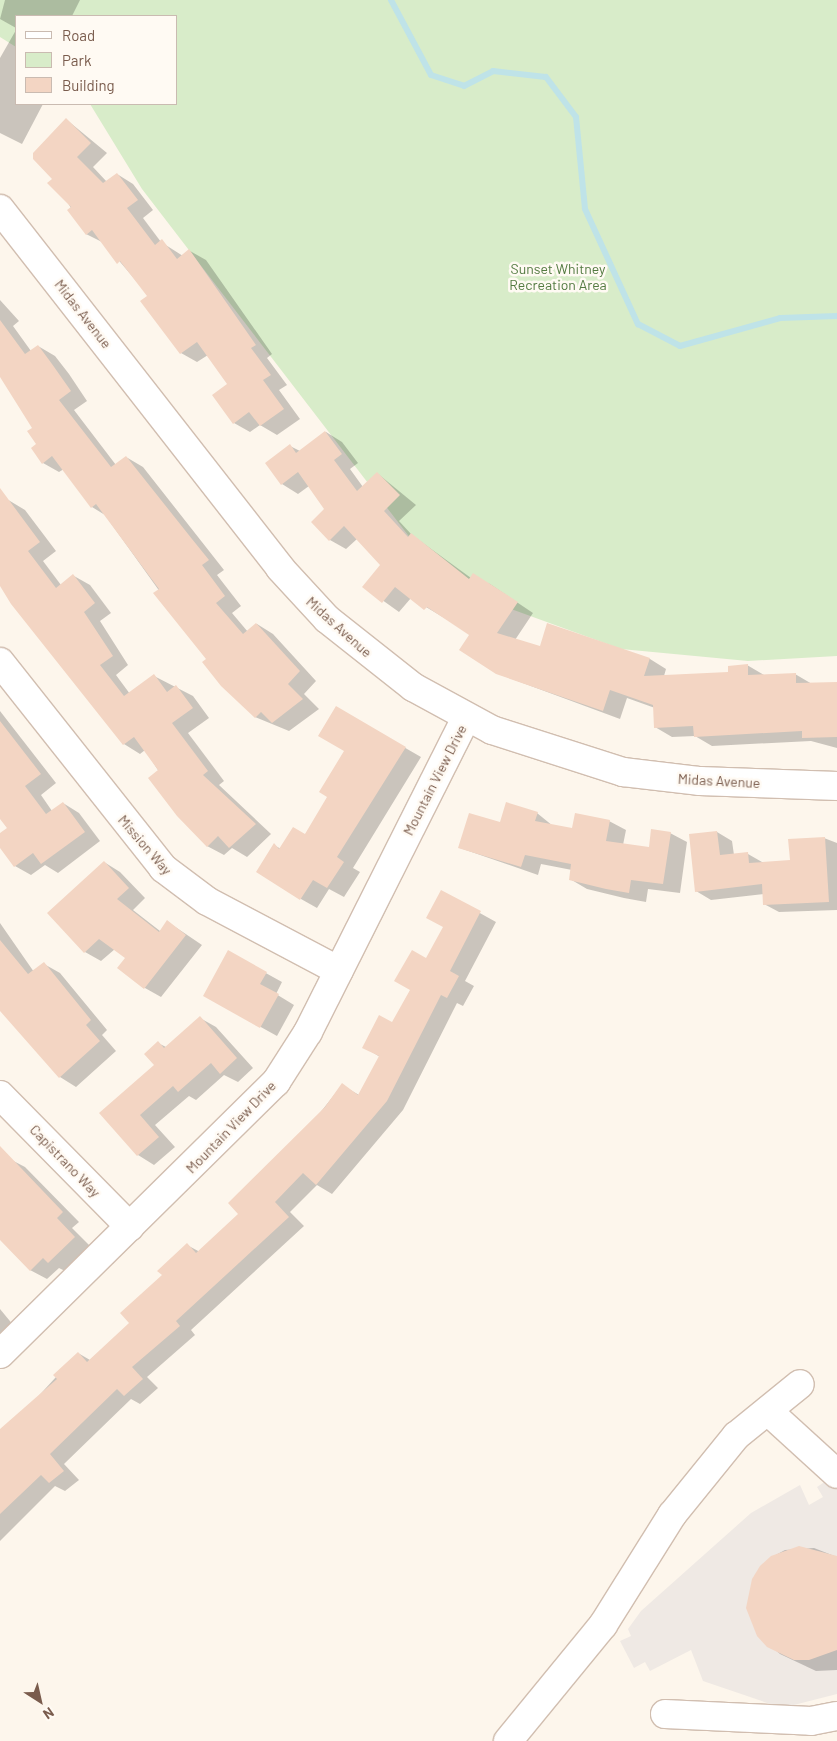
<!DOCTYPE html>
<html>
<head>
<meta charset="utf-8">
<style>
	body { margin:0 }
	#map { position:relative; width:837px; height:1741px; overflow:hidden; background:#fdf6ec; font-family:Barlow,sans-serif }
	div>[style] { position:absolute }
	.industrial>* { inset:0; background:#efe9e4 }
	.green>* { inset:0; background:#d8ecc9 }
	.shadow>* { inset:0; background:#0003 }
	.stream>* { height:6px; margin:-3px; padding:0 3px; transform-origin:3px; border-radius:3px; background:#bfe3e8 }
	.building>* { inset:0; background:#f3d5c3 }
	.roads { filter:drop-shadow(1px 0 #d1beb0) drop-shadow(-1px 0 #d1beb0) drop-shadow(0 1px #d1beb0) drop-shadow(0 -1px #d1beb0) }
	.minor>* { height:28px; margin:-14px; padding:0 14px; transform-origin:14px; border-radius:14px; background:#fff }
	span { translate:-50% -50%; white-space:nowrap; text-align:center; line-height:1.15; -webkit-text-stroke:5px #fffaf3; paint-order:stroke }
	.park-label { font-size:14px; color:#537a41 }
	.street-label { font-size:14px; color:#7a5c4d }
	.legend { position:absolute; left:15px; top:15px; width:162px; height:90px; box-sizing:border-box; background:#fffaf3; border:1px solid #cabbb1; margin:0; padding:6px 9px; list-style:none; font-size:15px; color:#7a5c4d }
	.legend li { display:flex; align-items:center; gap:10px; height:25px }
	.legend b { width:25px; border:1px solid #cabbb1 }
	.north { position:absolute; left:15px; top:1676px; width:50px; height:50px; -webkit-text-stroke:4px #fffaf3; paint-order:stroke; rotate:145deg; font-size:14px; font-weight:700; line-height:20px; text-align:center; color:#7a5c4d }
	.north::after { content:''; display:block; margin:auto; width:18px; height:22px; background:#7a5c4d; clip-path:polygon(50% 0,100% 100%,50% 72%,0 100%) }
</style>
</head>
<body>
<div id="map">
	<div class="industrial">
		<div style="clip-path:polygon(832px 1477px,837px 1484px,837px 1694px,782px 1708px,703px 1681px,691px 1650px,650px 1671px,645px 1662px,634px 1668px,620px 1641px,631px 1636px,628px 1629px,641px 1611px,751px 1513px,800px 1485px,809px 1505px,823px 1497px,817px 1487px)"></div>
	</div>
	<div class="green">
		<div style="clip-path:polygon(0 0,837px 0,837px 656px,748px 661px,621px 649px,511px 609px,411px 539px,142px 189px,90px 104px,176px 104px,176px 16px,16px 16px,16px 47px,0 37px)"></div>
	</div>
	<div class="shadow">
		<div style="clip-path:polygon(5px 0,80px 0,72px 16px,16px 16px,16px 28px,0 19px)"></div>
		<div style="clip-path:polygon(16px 30px,16px 104px,43px 104px,22px 144px,0 133px,0 58px)"></div>
		<div style="clip-path:polygon(67px 120px,107px 153px,93px 167px,107px 182px,117px 174px,133px 184px,153px 210px,143px 218px,161px 242px,183px 256px,190px 251px,206px 260px,272px 354px,267px 358px,287px 385px,279px 390px,300px 419px,277px 435px,260px 425px,250px 432px,234px 423px,229px 384px,208px 355px,197px 362px,181px 353px,149px 296px,104px 243px,86px 234px,54px 179px)"></div>
		<div style="clip-path:polygon(0 300px,19px 321px,13px 326px,31px 351px,38px 346px,55px 356px,69px 374px,87px 401px,74px 410px,116px 465px,126px 457px,143px 467px,224px 570px,217px 575px,241px 606px,232px 613px,248px 632px,257px 624px,273px 634px,316px 681px,304px 694px,319px 709px,289px 731px,255px 717px,208px 659px,105px 515px,92px 507px,64px 469px,59px 472px,43px 463px,33px 428px,0 375px)"></div>
		<div style="clip-path:polygon(326px 432px,342px 442px,358px 463px,350px 469px,363px 487px,377px 473px,416px 505px,399px 521px,412px 535px,471px 578px,490px 584px,533px 613px,515px 640px,541px 648px,548px 625px,650px 659px,666px 669px,664px 676px,730px 674px,747px 665px,764px 675px,795px 674px,812px 684px,837px 684px,837px 748px,811px 741px,712px 746px,695px 736px,672px 737px,655px 727px,655px 708px,627px 698px,620px 719px,496px 673px,471px 634px,411px 598px,399px 612px,364px 587px,382px 564px,357px 539px,346px 549px,330px 540px,326px 509px,309px 486px,298px 494px,282px 484px,290px 446px,300px 451px)"></div>
		<div style="clip-path:polygon(0 495px,25px 510px,56px 551px,43px 561px,61px 585px,74px 576px,90px 585px,111px 613px,100px 621px,128px 665px,116px 675px,130px 694px,154px 676px,193px 696px,209px 718px,188px 733px,224px 781px,219px 785px,271px 834px,247px 857px,232px 848px,224px 855px,207px 846px,145px 750px,140px 754px,124px 744px,0 583px)"></div>
		<div style="clip-path:polygon(336px 708px,421px 757px,353px 868px,360px 872px,344px 897px,329px 889px,317px 908px,301px 899px,274px 845px,281px 849px,305px 835px,329px 797px,346px 751px)"></div>
		<div style="clip-path:polygon(0 711px,56px 783px,41px 795px,52px 811px,63px 803px,79px 813px,100px 841px,58px 873px,45px 865px,31px 875px,15px 866px,0 845px,0 835px,8px 829px,0 817px)"></div>
		<div style="clip-path:polygon(537px 813px,553px 826px,573px 830px,609px 821px,626px 830px,623px 845px,650px 849px,670px 833px,687px 842px,680px 893px,648px 889px,646px 902px,624px 898px,587px 889px,570px 879px,572px 870px,541px 864px,538px 875px,460px 848px,500px 823px)"></div>
		<div style="clip-path:polygon(717px 832px,732px 841px,734px 855px,748px 854px,762px 862px,791px 862px,824px 838px,837px 843px,837px 910px,779px 912px,764px 904px,764px 894px,711px 900px,696px 891px)"></div>
		<div style="clip-path:polygon(104px 862px,120px 872px,145px 898px,133px 910px,160px 931px,168px 922px,202px 945px,161px 997px,145px 988px,126px 958px,115px 949px,101px 961px,85px 952px)"></div>
		<div style="clip-path:polygon(442px 892px,496px 922px,465px 981px,474px 986px,463px 1006px,457px 1003px,403px 1110px,332px 1194px,317px 1185px,290px 1212px,304px 1226px,191px 1330px,195px 1335px,147px 1377px,158px 1388px,140px 1404px,131px 1399px,64px 1464px,79px 1480px,65px 1491px,55px 1486px,0 1541px,0 1438px,78px 1353px,90px 1360px,131px 1323px,187px 1245px,200px 1252px,240px 1214px,342px 1085px,359px 1095px,380px 1057px,364px 1047px,392px 1024px,445px 927px)"></div>
		<div style="clip-path:polygon(0 923px,34px 972px,44px 964px,60px 973px,107px 1030px,102px 1035px,116px 1051px,76px 1087px,60px 1077px,0 999px)"></div>
		<div style="clip-path:polygon(228px 952px,282px 982px,276px 994px,294px 1005px,277px 1036px,221px 1005px)"></div>
		<div style="clip-path:polygon(200px 1018px,216px 1027px,253px 1068px,238px 1082px,224px 1075px,196px 1100px,189px 1096px,155px 1125px,175px 1147px,154px 1165px,138px 1155px,101px 1113px,156px 1065px,158px 1043px,166px 1047px)"></div>
		<div style="clip-path:polygon(0 1154px,25px 1167px,79px 1222px,72px 1228px,91px 1247px,65px 1271px,59px 1268px,47px 1279px,30px 1270px,0 1239px)"></div>
		<div style="clip-path:polygon(0 1309px,14px 1326px,0 1337px)"></div>
		<div style="clip-path:polygon(814px 1548px,837px 1557px,837px 1670px,816px 1671px,780px 1654px,758px 1635px,748px 1608px,753px 1579px,772px 1557px,785px 1550px)"></div>
	</div>
	<div class="stream">
		<div style="left:391px;top:0;width:85px;rotate:61.9deg"></div>
		<div style="left:431px;top:75px;width:35px;rotate:18deg"></div>
		<div style="left:464px;top:86px;width:33px;rotate:-27deg"></div>
		<div style="left:493px;top:71px;width:53px;rotate:6.5deg"></div>
		<div style="left:546px;top:77px;width:50px;rotate:53.1deg"></div>
		<div style="left:576px;top:117px;width:92px;rotate:84.4deg"></div>
		<div style="left:585px;top:209px;width:127px;rotate:65.3deg"></div>
		<div style="left:638px;top:324px;width:47px;rotate:27.6deg"></div>
		<div style="left:680px;top:346px;width:104px;rotate:-15.6deg"></div>
		<div style="left:780px;top:318px;width:57px;rotate:-2deg"></div>
	</div>
	<div class="building">
		<div style="clip-path:polygon(66px 118px,91px 143px,77px 157px,103px 183px,117px 173px,138px 200px,127px 208px,155px 245px,162px 239px,177px 259px,189px 249px,256px 345px,251px 348px,271px 375px,263px 380px,284px 409px,260px 426px,249px 412px,233px 424px,212px 395px,227px 384px,197px 342px,180px 354px,140px 301px,147px 296px,120px 261px,117px 264px,92px 230px,86px 235px,67px 210px,71px 207px,47px 183px,52px 179px,33px 159px,33px 153px)"></div>
		<div style="clip-path:polygon(0 320px,25px 354px,38px 345px,52px 364px,71px 391px,59px 400px,111px 467px,126px 456px,192px 539px,209px 560px,202px 565px,225px 596px,216px 603px,243px 634px,256px 623px,300px 671px,288px 684px,303px 699px,272px 723px,261px 712px,255px 718px,221px 686px,202px 662px,206px 659px,153px 593px,159px 589px,96px 504px,91px 508px,52px 456px,42px 464px,31px 448px,36px 444px,27px 431px,32px 428px,0 377px)"></div>
		<div style="clip-path:polygon(325px 431px,342px 454px,334px 460px,357px 491px,377px 472px,400px 495px,384px 511px,408px 537px,411px 533px,469px 579px,473px 573px,518px 602px,497px 633px,540px 646px,547px 623px,650px 658px,644px 676px,728px 672px,728px 666px,748px 664px,748px 675px,796px 673px,796px 683px,837px 682px,837px 737px,802px 738px,802px 731px,694px 737px,693px 726px,654px 728px,653px 705px,610px 690px,603px 711px,496px 674px,459px 650px,469px 635px,427px 607px,424px 610px,395px 587px,382px 603px,362px 587px,380px 565px,344px 526px,329px 541px,311px 522px,324px 509px,298px 472px,281px 485px,265px 463px,290px 444px,296px 453px)"></div>
		<div style="clip-path:polygon(0 488px,40px 542px,28px 551px,56px 588px,73px 574px,95px 603px,84px 612px,113px 656px,100px 665px,124px 696px,154px 674px,167px 692px,176px 685px,193px 708px,172px 723px,208px 771px,203px 775px,256px 824px,229px 848px,218px 836px,207px 847px,177px 816px,148px 778px,158px 770px,134px 737px,123px 745px,11px 604px,0 586px)"></div>
		<div style="clip-path:polygon(336px 706px,406px 747px,337px 857px,344px 862px,327px 888px,313px 880px,300px 900px,256px 872px,274px 843px,279px 849px,293px 827px,305px 834px,327px 797px,319px 792px,344px 751px,318px 736px)"></div>
		<div style="clip-path:polygon(0 721px,41px 774px,25px 786px,46px 814px,63px 802px,85px 832px,41px 864px,33px 853px,14px 867px,0 848px,0 833px,7px 828px,0 819px)"></div>
		<div style="clip-path:polygon(506px 802px,538px 812px,535px 821px,572px 828px,575px 813px,610px 820px,606px 841px,649px 847px,651px 829px,671px 832px,663px 884px,631px 880px,629px 893px,606px 889px,569px 880px,571px 864px,525px 855px,521px 867px,458px 848px,469px 813px,500px 822px)"></div>
		<div style="clip-path:polygon(717px 831px,720px 855px,748px 852px,749px 863px,790px 860px,788px 839px,825px 837px,829px 902px,763px 905px,762px 884px,695px 892px,689px 834px)"></div>
		<div style="clip-path:polygon(104px 861px,129px 888px,117px 899px,159px 932px,167px 920px,186px 935px,144px 989px,117px 968px,125px 958px,99px 939px,84px 953px,47px 913px)"></div>
		<div style="clip-path:polygon(441px 890px,481px 911px,450px 971px,459px 976px,447px 998px,441px 995px,387px 1101px,316px 1185px,303px 1173px,275px 1202px,289px 1217px,176px 1321px,180px 1326px,132px 1367px,143px 1379px,124px 1396px,117px 1389px,50px 1454px,64px 1471px,49px 1483px,41px 1475px,0 1514px,0 1429px,57px 1379px,53px 1375px,78px 1352px,87px 1362px,129px 1323px,120px 1313px,162px 1275px,157px 1271px,187px 1243px,196px 1253px,238px 1214px,228px 1203px,325px 1107px,342px 1083px,358px 1095px,379px 1056px,362px 1048px,379px 1015px,392px 1022px,410px 990px,394px 981px,412px 950px,426px 958px,443px 927px,426px 918px)"></div>
		<div style="clip-path:polygon(0 940px,28px 974px,44px 962px,91px 1020px,86px 1025px,100px 1041px,59px 1078px,0 1011px)"></div>
		<div style="clip-path:polygon(228px 950px,267px 972px,260px 984px,279px 994px,260px 1028px,203px 996px)"></div>
		<div style="clip-path:polygon(200px 1016px,237px 1058px,220px 1074px,211px 1063px,178px 1092px,173px 1086px,140px 1115px,159px 1137px,137px 1156px,99px 1113px,154px 1065px,144px 1054px,158px 1041px,164px 1048px)"></div>
		<div style="clip-path:polygon(0 1146px,63px 1212px,57px 1218px,75px 1237px,48px 1263px,43px 1258px,30px 1271px,0 1240px)"></div>
		<div style="clip-path:polygon(799px 1546px,837px 1556px,837px 1650px,809px 1660px,794px 1660px,767px 1647px,757px 1636px,746px 1608px,752px 1579px,760px 1566px,771px 1556px)"></div>
	</div>
	<div class="roads">
		<div class="minor">
			<div style="left:0;top:209px;width:455px;rotate:52deg"></div>
			<div style="left:280px;top:568px;width:69px;rotate:47.3deg"></div>
			<div style="left:327px;top:619px;width:110px;rotate:38.3deg"></div>
			<div style="left:413px;top:687px;width:90px;rotate:28.6deg"></div>
			<div style="left:492px;top:730px;width:138px;rotate:17.8deg"></div>
			<div style="left:623px;top:772px;width:78px;rotate:6.7deg"></div>
			<div style="left:700px;top:781px;width:137px;rotate:2.1deg"></div>
			<div style="left:0;top:662px;width:263px;rotate:51.6deg"></div>
			<div style="left:163px;top:868px;width:55px;rotate:36.9deg"></div>
			<div style="left:207px;top:901px;width:149px;rotate:27.9deg"></div>
			<div style="left:0;top:1095px;width:185px;rotate:45.4deg"></div>
			<div style="left:0;top:1354px;width:388px;rotate:-44.6deg"></div>
			<div style="left:276px;top:1082px;width:59px;rotate:-57.4deg"></div>
			<div style="left:308px;top:1032px;width:352px;rotate:-63.3deg"></div>
			<div style="left:768px;top:1411px;width:93px;rotate:42.4deg"></div>
			<div style="left:665px;top:1714px;width:146px;rotate:2.7deg"></div>
			<div style="left:811px;top:1721px;width:26px;rotate:-11deg"></div>
			<div style="left:508px;top:1741px;width:150px;rotate:-50.7deg"></div>
			<div style="left:603px;top:1625px;width:130px;rotate:-57.9deg"></div>
			<div style="left:672px;top:1515px;width:102px;rotate:-51deg"></div>
			<div style="left:736px;top:1436px;width:82px;rotate:-39.1deg"></div>
		</div>
	</div>
	<div class="park-label">
		<span style="left:558px;top:277px">Sunset Whitney<br>Recreation Area</span>
	</div>
	<div class="street-label">
		<span style="left:83px;top:314px;rotate:52deg">Midas Avenue</span>
		<span style="left:339px;top:627px;rotate:42deg">Midas Avenue</span>
		<span style="left:435px;top:780px;rotate:-63deg">Mountain View Drive</span>
		<span style="left:719px;top:781px;rotate:3deg">Midas Avenue</span>
		<span style="left:145px;top:845px;rotate:49deg">Mission Way</span>
		<span style="left:231px;top:1127px;rotate:-46deg">Mountain View Drive</span>
		<span style="left:65px;top:1161px;rotate:46deg">Capistrano Way</span>
	</div>
	<ul class="legend">
	<li><b style="height:6px;background:#fff"></b>Road</li>
	<li><b style="height:14px;background:#d8ecc9"></b>Park</li>
	<li><b style="height:14px;background:#f3d5c3"></b>Building</li>
	</ul>
	<div class="north">N</div>
</div>
</body>
</html>
